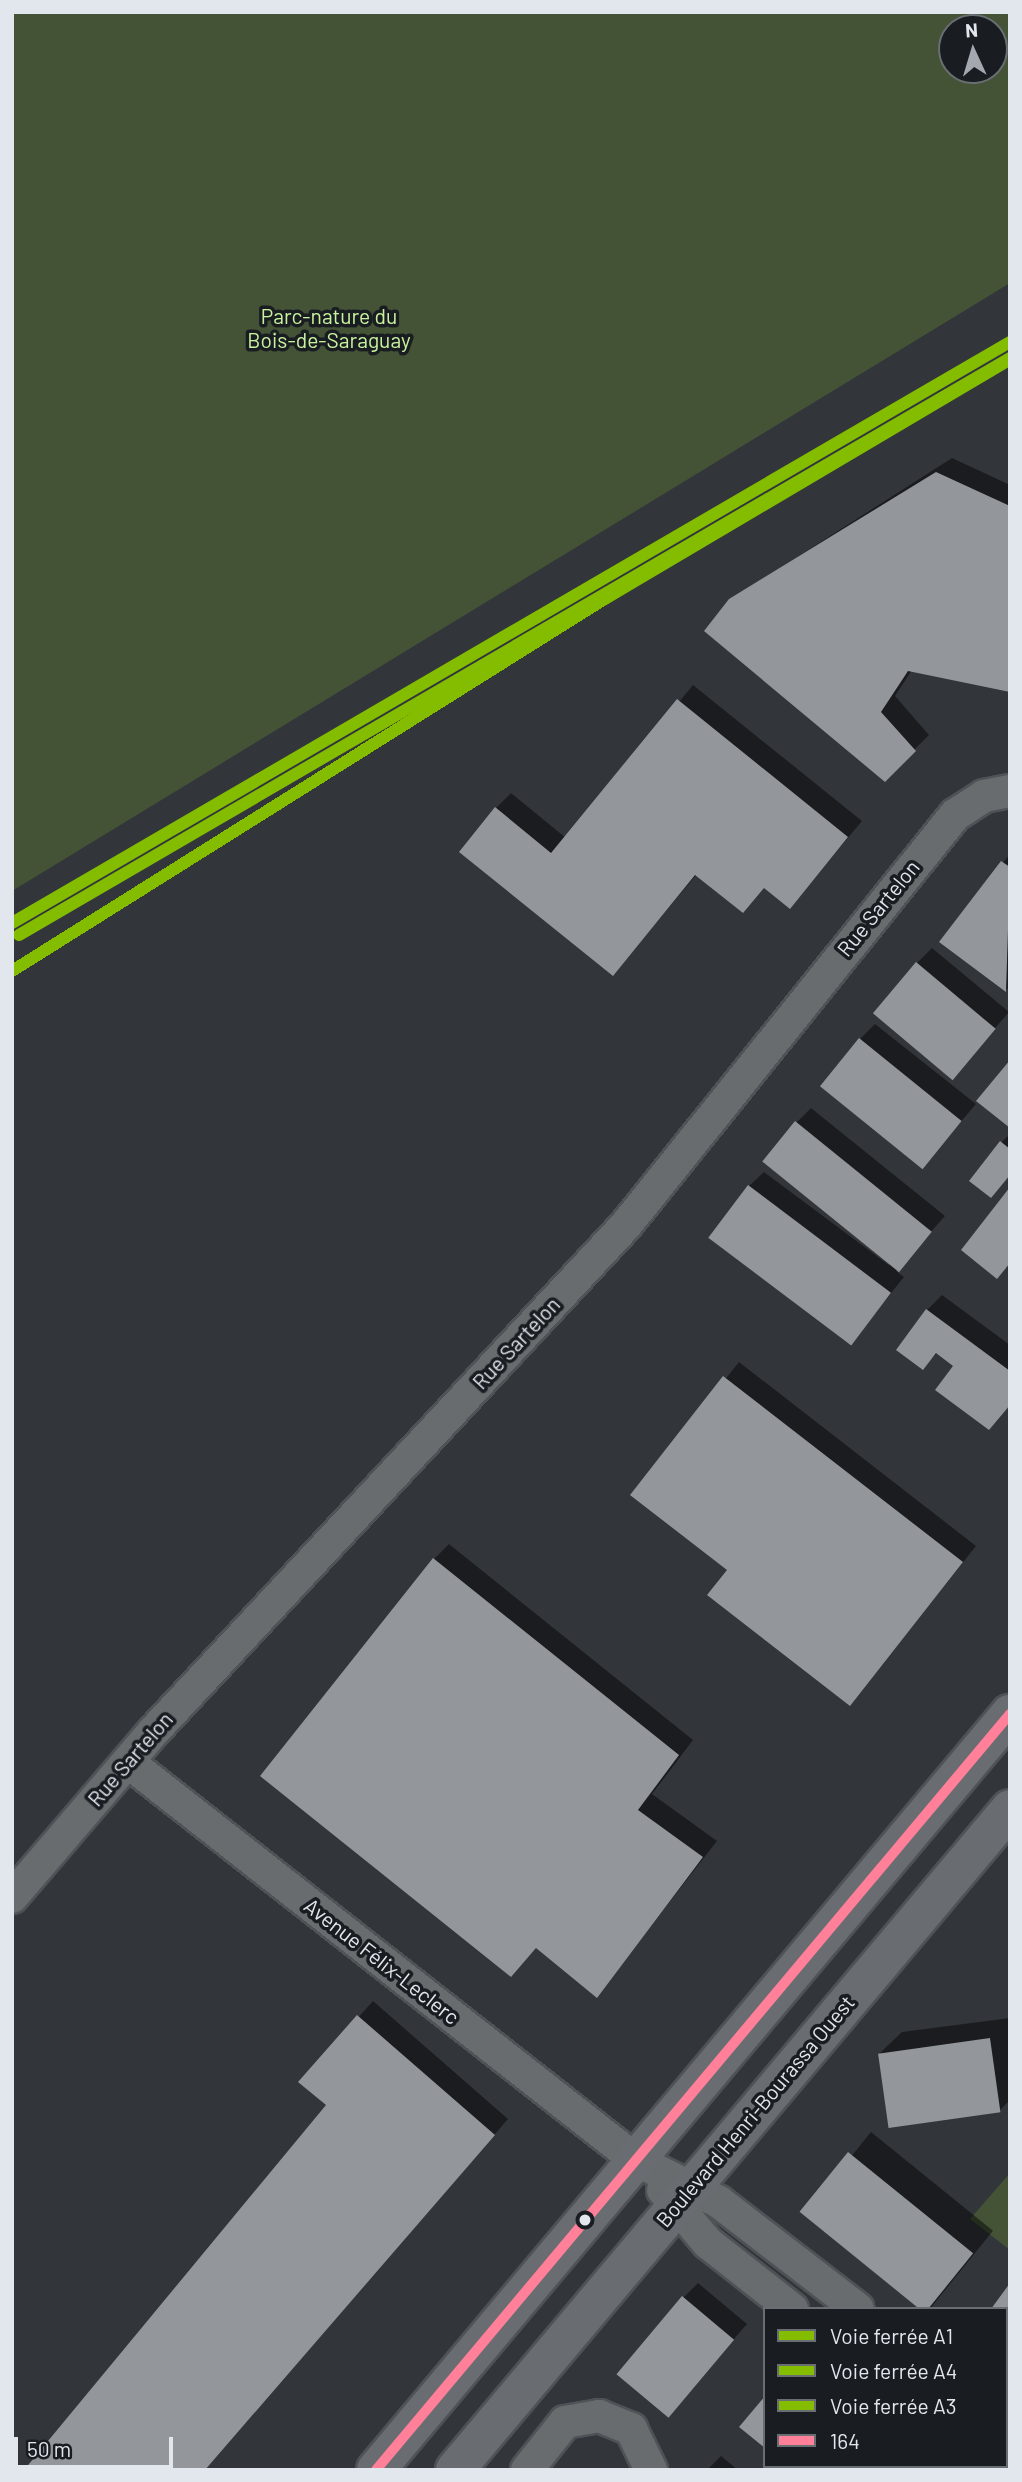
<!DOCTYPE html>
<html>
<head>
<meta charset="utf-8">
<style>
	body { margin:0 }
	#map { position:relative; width:1022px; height:2482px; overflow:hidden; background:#32363b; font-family:Barlow,sans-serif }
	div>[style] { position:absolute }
	.green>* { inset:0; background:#445336 }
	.shadow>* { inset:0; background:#0007; transform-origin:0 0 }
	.building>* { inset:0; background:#93979c; transform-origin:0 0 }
	.roads { filter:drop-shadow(2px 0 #4f5257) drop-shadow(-2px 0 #4f5257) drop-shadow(0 2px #4f5257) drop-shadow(0 -2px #4f5257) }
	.minor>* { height:32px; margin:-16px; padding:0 16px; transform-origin:16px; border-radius:16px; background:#696c6e }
	.major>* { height:38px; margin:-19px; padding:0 19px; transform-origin:19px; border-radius:19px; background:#696c70 }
	.bus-1>* { height:10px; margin:-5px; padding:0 5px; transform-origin:5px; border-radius:5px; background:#ff8098 }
	.rail-1>* { height:12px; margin:-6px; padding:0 6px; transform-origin:6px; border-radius:6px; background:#84bd00 }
	.rail-2>* { height:12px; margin:-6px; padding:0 6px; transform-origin:6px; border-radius:6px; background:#84bd00 }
	.rail-3>* { height:12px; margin:-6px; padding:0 6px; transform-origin:6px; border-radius:6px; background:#84bd00 }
	.dots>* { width:19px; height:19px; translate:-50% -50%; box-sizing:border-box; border:4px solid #191d22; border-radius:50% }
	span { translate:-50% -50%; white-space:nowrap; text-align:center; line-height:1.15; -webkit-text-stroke:7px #191d22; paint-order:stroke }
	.park-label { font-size:21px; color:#c9f29d }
	.street-label { font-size:21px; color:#e2e7ed }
	.frame { position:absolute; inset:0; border:14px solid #e2e7ed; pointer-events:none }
	.legend { position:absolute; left:763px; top:2307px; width:245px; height:161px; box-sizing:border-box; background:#191d22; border:2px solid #696e73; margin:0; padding:9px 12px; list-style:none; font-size:21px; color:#e2e7ed }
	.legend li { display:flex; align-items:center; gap:14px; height:35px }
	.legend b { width:35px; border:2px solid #696e73 }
	.north { position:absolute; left:938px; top:14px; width:70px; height:70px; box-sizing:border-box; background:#191d22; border:2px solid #696e73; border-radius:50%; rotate:356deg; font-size:19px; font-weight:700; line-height:28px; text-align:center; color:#e2e7ed }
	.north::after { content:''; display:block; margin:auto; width:24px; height:32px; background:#a4a9af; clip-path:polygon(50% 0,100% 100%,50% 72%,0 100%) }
	.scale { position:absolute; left:14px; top:2437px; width:159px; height:32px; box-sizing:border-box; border:4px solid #e2e7ed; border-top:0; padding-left:9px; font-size:21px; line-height:24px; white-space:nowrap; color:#e2e7ed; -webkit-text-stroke:5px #191d22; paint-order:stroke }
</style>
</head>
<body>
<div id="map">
	<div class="green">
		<div style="clip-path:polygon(evenodd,12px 12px,1010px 12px,1010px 283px,12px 891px,12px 12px,952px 28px,994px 28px,994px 70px,952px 70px,952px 28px)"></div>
		<div style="clip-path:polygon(1010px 2173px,1010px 2250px,970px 2219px)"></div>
	</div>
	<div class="shadow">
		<div style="clip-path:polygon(952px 458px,1010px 485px,1010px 690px,912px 670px,895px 696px,929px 735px,885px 779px,730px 600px)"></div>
		<div style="clip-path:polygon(693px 685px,862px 821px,790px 907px,765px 887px,743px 911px,697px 874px,613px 974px,496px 808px,511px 793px,566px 838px)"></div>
		<div style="clip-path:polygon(1010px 854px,1010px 986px,1006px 990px,942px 941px)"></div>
		<div style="clip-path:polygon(932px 948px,1009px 1012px,953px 1077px,917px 963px)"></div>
		<div style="clip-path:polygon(875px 1024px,976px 1104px,923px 1166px,860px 1039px)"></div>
		<div style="clip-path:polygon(811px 1108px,945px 1216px,896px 1271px,904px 1277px,851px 1343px,749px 1186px,764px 1172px,890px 1266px,796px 1123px)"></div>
		<div style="clip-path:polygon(1009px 1135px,1010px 1136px,1010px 1175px,1002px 1142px)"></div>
		<div style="clip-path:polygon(942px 1295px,1010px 1345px,1010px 1405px,989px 1427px,956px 1365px,938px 1352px,923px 1367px,927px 1310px)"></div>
		<div style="clip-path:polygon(739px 1362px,976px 1546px,850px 1704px,729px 1570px,633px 1495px)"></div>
		<div style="clip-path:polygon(449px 1544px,693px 1740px,652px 1794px,717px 1841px,597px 1995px,537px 1947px,511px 1975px,434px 1559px)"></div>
		<div style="clip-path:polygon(373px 2001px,508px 2119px,205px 2470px,329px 2105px,300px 2082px)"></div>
		<div style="clip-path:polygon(1010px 2018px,1010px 2100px,999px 2111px,880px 2053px,902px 2032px)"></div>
		<div style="left:871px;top:2132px;width:157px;height:104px;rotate:39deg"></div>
		<div style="clip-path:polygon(698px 2283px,747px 2324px,668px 2415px,683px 2298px)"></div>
		<div style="clip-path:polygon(1010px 2286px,1010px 2372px,1006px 2369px)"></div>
		<div style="clip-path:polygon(721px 2456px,738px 2470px,707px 2470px)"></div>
		<div style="clip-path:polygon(789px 2466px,803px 2466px,799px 2470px)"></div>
		<div style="left:871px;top:2466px;width:62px;height:5px"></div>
	</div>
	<div class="building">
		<div style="clip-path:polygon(936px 472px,1010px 506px,1010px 692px,908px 671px,881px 712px,916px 751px,885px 782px,704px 631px,729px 599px)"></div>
		<div style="clip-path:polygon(677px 699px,848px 837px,790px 909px,764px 888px,743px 913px,695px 875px,613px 976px,459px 852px,495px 807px,551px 853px)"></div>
		<div style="clip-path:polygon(1001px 861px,1010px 867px,1006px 992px,939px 942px)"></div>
		<div style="left:916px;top:962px;width:104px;height:67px;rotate:40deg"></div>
		<div style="left:859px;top:1038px;width:132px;height:62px;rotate:39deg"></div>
		<div style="clip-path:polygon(1010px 1060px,1010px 1128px,976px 1101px)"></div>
		<div style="left:795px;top:1121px;width:176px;height:52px;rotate:39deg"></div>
		<div style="clip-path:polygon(1000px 1141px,1010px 1149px,1010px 1175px,991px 1198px,969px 1181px)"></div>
		<div style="left:748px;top:1185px;width:179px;height:66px;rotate:37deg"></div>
		<div style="clip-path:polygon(1010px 1187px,1010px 1263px,997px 1279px,961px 1250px)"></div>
		<div style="clip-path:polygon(926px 1309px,1010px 1371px,1010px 1405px,989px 1430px,935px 1390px,953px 1366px,936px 1353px,923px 1370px,896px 1350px)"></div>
		<div style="clip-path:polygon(723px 1376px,963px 1562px,850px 1706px,707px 1595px,727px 1570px,630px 1495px)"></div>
		<div style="clip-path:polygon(433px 1558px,679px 1755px,638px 1810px,703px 1857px,597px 1998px,536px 1948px,511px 1977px,260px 1776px)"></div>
		<div style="clip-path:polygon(357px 2015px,495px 2135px,205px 2470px,24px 2470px,326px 2105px,298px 2082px)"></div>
		<div style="left:990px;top:2038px;width:75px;height:113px;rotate:82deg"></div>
		<div style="left:848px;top:2152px;width:161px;height:77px;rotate:39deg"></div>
		<div style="clip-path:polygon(1010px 2283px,1010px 2374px,1006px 2309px,991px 2309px)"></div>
		<div style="left:682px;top:2296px;width:68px;height:102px;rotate:40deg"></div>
		<div style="clip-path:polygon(765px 2396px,765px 2448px,739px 2427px)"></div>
		<div style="left:865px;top:2466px;width:54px;height:4px"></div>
	</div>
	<div class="roads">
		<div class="minor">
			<div style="left:128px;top:1762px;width:645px;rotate:38.08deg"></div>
			<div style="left:636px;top:2160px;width:93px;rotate:26.8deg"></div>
			<div style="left:719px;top:2202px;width:175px;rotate:37.6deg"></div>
			<div style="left:12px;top:1897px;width:218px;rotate:-49.5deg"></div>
			<div style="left:154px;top:1731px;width:692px;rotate:-46.99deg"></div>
			<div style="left:626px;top:1225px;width:526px;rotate:-51.26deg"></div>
			<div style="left:955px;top:815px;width:35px;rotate:-33deg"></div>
			<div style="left:984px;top:796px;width:26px;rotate:-11deg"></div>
			<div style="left:663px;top:2190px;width:70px;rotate:49.7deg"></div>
			<div style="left:708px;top:2243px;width:107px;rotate:38.2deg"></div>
			<div style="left:1006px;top:2426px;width:5px;rotate:37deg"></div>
			<div style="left:995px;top:2466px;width:6px;rotate:39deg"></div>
			<div style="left:527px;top:2470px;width:61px;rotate:-51.6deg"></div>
			<div style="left:565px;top:2422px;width:35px;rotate:-10deg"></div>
			<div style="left:599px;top:2416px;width:35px;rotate:22deg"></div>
			<div style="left:631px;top:2429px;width:46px;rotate:64deg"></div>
		</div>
		<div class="major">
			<div style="left:376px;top:2470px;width:987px;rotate:-50.02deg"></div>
			<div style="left:455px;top:2470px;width:863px;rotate:-49.98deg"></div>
		</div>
	</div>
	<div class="bus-1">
		<div style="left:376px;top:2470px;width:987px;rotate:-50.02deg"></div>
	</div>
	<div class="rail-1">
		<div style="left:12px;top:971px;width:698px;rotate:-32.12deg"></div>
		<div style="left:603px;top:600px;width:473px;rotate:-30.6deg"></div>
	</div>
	<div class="rail-2">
		<div style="left:12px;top:923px;width:1155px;rotate:-30.21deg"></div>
	</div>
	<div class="rail-3">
		<div style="left:19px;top:935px;width:1147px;rotate:-30.21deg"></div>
	</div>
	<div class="dots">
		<div style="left:585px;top:2220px;background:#e2e7ed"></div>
	</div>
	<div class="park-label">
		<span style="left:329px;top:328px">Parc-nature du<br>Bois-de-Saraguay</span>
	</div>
	<div class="street-label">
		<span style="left:878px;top:908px;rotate:-51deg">Rue Sartelon</span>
		<span style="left:516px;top:1343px;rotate:-47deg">Rue Sartelon</span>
		<span style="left:130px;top:1759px;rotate:-49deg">Rue Sartelon</span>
		<span style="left:382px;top:1961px;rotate:38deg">Avenue Félix-Leclerc</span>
		<span style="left:755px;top:2111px;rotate:-50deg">Boulevard Henri-Bourassa Ouest</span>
	</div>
	<div class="frame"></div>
	<ul class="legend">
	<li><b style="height:9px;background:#84bd00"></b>Voie ferrée A1</li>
	<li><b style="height:9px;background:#84bd00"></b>Voie ferrée A4</li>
	<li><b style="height:9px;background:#84bd00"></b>Voie ferrée A3</li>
	<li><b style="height:9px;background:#ff8098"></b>164</li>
	</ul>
	<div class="north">N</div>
	<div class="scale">50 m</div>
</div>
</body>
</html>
